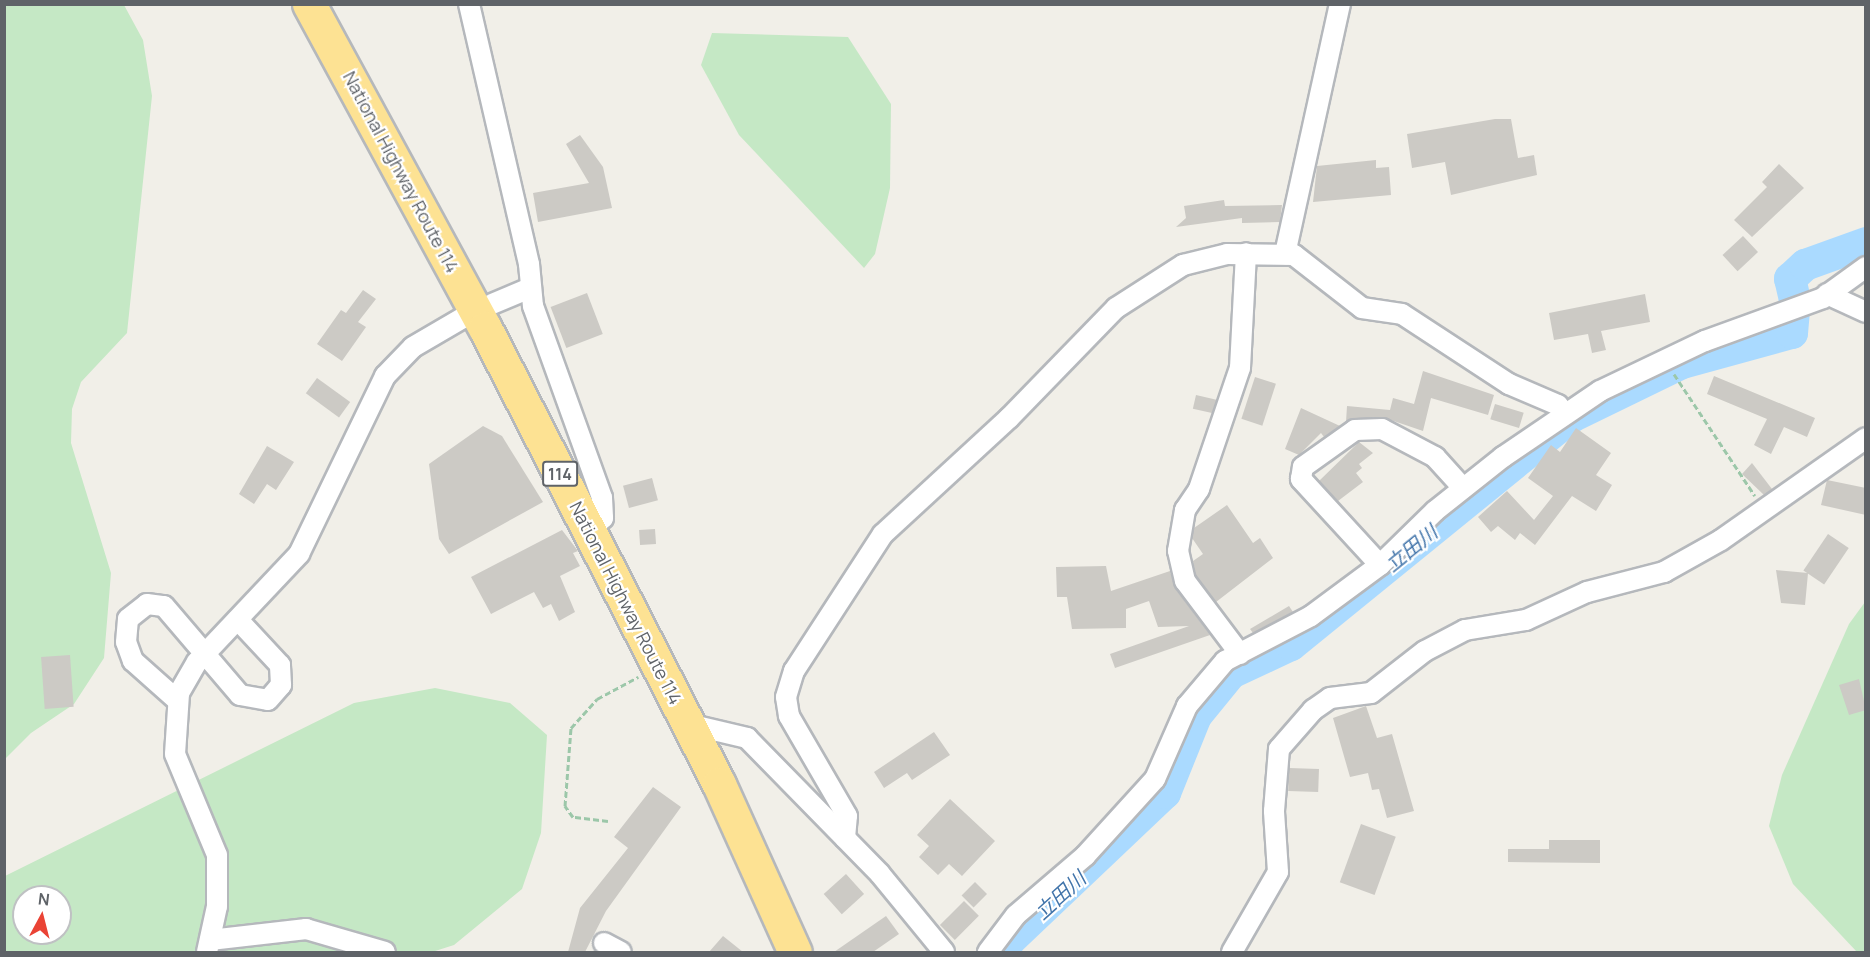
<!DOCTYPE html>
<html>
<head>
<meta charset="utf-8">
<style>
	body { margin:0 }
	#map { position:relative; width:1870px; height:957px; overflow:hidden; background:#f1efe8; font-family:Manrope,"Noto Sans JP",sans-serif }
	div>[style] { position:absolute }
	.green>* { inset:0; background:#c5e8c5 }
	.river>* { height:32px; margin:-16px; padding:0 16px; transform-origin:16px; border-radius:16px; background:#aadaff }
	.building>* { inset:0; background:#cccac5; transform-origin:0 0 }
	.path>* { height:3px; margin-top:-1.5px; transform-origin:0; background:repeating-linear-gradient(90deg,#9cc7a9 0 6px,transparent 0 9px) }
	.roads { filter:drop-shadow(2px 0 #b5b8bc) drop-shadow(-2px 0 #b5b8bc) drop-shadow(0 2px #b5b8bc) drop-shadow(0 -2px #b5b8bc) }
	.street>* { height:20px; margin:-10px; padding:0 10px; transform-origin:10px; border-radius:10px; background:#fff }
	.highway>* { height:33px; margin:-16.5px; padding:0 16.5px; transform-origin:16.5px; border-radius:16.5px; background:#fde293 }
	span { translate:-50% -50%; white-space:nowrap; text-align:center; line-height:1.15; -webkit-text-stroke:4.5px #fff; paint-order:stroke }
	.shield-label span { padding:2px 4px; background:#fff; border:2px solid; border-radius:4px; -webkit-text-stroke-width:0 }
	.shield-label { font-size:16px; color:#5f6368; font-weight:700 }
	.street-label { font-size:18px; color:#5f6368 }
	.water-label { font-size:20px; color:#4174aa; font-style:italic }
	.frame { position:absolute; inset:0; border:6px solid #5f6368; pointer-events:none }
	.north { position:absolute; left:12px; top:885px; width:60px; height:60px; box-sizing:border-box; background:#fff; border:2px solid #bfc1c3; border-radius:50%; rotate:7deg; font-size:16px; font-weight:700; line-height:24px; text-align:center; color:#5f6368 }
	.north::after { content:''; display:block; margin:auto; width:21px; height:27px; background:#ea4335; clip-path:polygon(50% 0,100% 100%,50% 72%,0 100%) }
</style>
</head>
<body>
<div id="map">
	<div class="green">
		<div style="clip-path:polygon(5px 5px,124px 5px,143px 40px,152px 96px,127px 333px,81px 382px,72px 409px,71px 443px,111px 573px,104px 658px,74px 704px,31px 733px,5px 759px)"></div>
		<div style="clip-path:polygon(712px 33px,848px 37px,891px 104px,890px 188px,875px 254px,864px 268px,739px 135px,701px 65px)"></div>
		<div style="clip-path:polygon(1865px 602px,1865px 952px,1857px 952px,1793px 884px,1769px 826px,1782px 775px,1849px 624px)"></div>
		<div style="clip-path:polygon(evenodd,435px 688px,510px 703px,547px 735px,541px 833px,522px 889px,454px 945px,432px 952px,5px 952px,5px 876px,354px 703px,435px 688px,24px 897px,60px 897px,60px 933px,24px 933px,24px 897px)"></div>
	</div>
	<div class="river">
		<div style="left:1004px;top:952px;width:12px;rotate:-66deg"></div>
		<div style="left:1009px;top:941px;width:215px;rotate:-43.5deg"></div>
		<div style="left:1165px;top:793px;width:83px;rotate:-68.1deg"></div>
		<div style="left:1196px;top:716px;width:55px;rotate:-50.9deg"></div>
		<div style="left:1231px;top:673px;width:66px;rotate:-25deg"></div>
		<div style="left:1291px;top:645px;width:363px;rotate:-39.1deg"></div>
		<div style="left:1573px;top:416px;width:121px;rotate:-25.9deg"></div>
		<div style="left:1682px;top:363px;width:114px;rotate:-15.3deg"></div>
		<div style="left:1792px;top:333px;width:33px;rotate:-85deg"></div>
		<div style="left:1795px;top:300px;width:22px;rotate:-103deg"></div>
		<div style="left:1790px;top:279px;width:21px;rotate:-43deg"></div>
		<div style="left:1805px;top:265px;width:65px;rotate:-19.8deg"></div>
	</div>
	<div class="building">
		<div style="clip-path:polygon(1495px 119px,1511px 119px,1518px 158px,1534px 155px,1537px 175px,1451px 195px,1445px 162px,1412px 168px,1407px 134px)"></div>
		<div style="clip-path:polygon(580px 135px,603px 167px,612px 208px,538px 222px,533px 193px,589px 183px,566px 144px)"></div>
		<div style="clip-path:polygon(1376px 160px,1376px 168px,1389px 167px,1391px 195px,1313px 202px,1317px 166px)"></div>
		<div style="clip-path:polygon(1779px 164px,1804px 188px,1752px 237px,1734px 220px,1767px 187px,1762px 182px)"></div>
		<div style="clip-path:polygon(1224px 200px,1225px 206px,1282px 205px,1280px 222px,1242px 223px,1242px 218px,1176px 227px,1186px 218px,1184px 206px)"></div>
		<div style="left:1743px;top:236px;width:22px;height:28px;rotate:47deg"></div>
		<div style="clip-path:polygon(363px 290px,376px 299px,358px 322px,366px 327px,342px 361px,317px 344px,341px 310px,346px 313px)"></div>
		<div style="left:587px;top:293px;width:44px;height:39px;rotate:69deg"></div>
		<div style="clip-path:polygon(1645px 294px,1650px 322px,1601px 331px,1606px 350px,1592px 353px,1588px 334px,1554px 340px,1549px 313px)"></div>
		<div style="clip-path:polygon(1423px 371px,1494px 395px,1488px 415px,1431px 398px,1423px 431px,1382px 417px,1346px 422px,1347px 406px,1390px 410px,1393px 398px,1414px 404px)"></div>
		<div style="clip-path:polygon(1714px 376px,1815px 418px,1807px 437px,1784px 427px,1771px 454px,1754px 445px,1767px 419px,1707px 394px)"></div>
		<div style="left:1255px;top:377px;width:22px;height:44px;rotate:18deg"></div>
		<div style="left:317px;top:378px;width:41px;height:19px;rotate:36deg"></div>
		<div style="left:1196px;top:395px;width:22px;height:14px;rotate:13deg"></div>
		<div style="left:1495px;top:404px;width:30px;height:16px;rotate:17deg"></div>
		<div style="clip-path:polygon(1301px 408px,1340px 426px,1324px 437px,1321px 433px,1299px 455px,1285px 449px)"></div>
		<div style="clip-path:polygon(483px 426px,502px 436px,543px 502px,449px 554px,439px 539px,429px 464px)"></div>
		<div style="clip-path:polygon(1576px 428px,1611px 453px,1596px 475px,1612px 485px,1596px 511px,1572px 496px,1535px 545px,1520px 533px,1515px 540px,1498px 526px,1491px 532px,1478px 517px,1507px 491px,1534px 520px,1553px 496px,1528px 478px,1551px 445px,1560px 452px)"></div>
		<div style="clip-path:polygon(1359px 442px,1373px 453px,1359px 464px,1362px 468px,1356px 473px,1363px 482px,1338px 501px,1319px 481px)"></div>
		<div style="clip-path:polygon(267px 446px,294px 462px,276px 490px,267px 484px,254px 504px,239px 494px)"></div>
		<div style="clip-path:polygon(1752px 463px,1772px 489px,1764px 495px,1742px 474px)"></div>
		<div style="left:652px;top:478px;width:23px;height:30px;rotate:75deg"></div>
		<div style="clip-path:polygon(1827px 480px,1866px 488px,1866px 515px,1821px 505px)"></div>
		<div style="clip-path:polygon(1227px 505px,1253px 543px,1260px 538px,1273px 558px,1216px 602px,1196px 576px,1193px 561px,1203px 554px,1192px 538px,1194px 528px)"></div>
		<div style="left:655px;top:529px;width:15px;height:16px;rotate:86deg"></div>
		<div style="clip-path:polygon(562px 530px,578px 551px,573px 553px,580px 566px,560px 576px,575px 612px,559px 621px,551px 604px,543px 608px,534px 592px,491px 614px,471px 577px)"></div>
		<div style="left:1828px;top:534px;width:25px;height:44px;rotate:34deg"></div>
		<div style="clip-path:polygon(1106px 566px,1111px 591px,1170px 571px,1175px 588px,1210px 635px,1115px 668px,1110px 654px,1189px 626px,1158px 627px,1149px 601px,1126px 609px,1126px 628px,1072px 629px,1067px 597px,1057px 597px,1056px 567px)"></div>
		<div style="clip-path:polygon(1776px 570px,1808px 573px,1805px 605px,1781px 603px)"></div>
		<div style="clip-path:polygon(1289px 606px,1293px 612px,1253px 633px,1250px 629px)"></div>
		<div style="left:70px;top:655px;width:52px;height:29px;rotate:86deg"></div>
		<div style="clip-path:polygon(1859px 679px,1866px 710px,1849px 715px,1839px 685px)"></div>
		<div style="clip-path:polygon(1366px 706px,1377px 738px,1392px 734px,1414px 811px,1387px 818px,1379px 789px,1372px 790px,1368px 773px,1350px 777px,1333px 718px)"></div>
		<div style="clip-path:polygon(934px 732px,950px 755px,912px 780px,907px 773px,884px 788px,874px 772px)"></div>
		<div style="left:1289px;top:768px;width:30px;height:23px;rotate:2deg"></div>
		<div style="clip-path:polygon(653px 787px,681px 807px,606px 911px,585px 952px,568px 952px,580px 908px,628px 848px,614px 837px)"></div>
		<div style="clip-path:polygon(950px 799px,995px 841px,962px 876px,949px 864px,938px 875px,919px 857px,929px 846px,917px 835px)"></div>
		<div style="left:1361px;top:824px;width:37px;height:62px;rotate:20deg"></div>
		<div style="clip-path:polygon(1549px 840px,1600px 840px,1600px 863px,1508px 862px,1508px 849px,1549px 849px)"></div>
		<div style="left:846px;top:874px;width:27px;height:30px;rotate:48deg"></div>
		<div style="left:975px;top:882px;width:17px;height:19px;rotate:45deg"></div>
		<div style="left:964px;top:901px;width:21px;height:34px;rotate:45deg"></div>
		<div style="clip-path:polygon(886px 916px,899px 934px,873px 952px,834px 952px)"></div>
		<div style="clip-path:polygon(723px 936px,743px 952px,709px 952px)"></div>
	</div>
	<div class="path">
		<div style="left:1674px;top:374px;width:146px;rotate:56.4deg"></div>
		<div style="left:608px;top:821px;width:35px;rotate:-173deg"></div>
		<div style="left:573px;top:817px;width:14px;rotate:-126deg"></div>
		<div style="left:565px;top:806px;width:78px;rotate:-85.6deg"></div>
		<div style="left:571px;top:728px;width:39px;rotate:-48deg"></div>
		<div style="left:597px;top:699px;width:47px;rotate:-28.2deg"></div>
	</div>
	<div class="roads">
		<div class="street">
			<div style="left:469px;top:4px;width:267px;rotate:77deg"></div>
			<div style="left:529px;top:264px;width:42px;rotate:84.6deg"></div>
			<div style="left:533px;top:306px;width:204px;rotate:70.2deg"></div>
			<div style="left:602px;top:498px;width:20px;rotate:87deg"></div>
			<div style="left:603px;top:518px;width:18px;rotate:139deg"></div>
			<div style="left:1285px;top:254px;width:256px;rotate:-77.6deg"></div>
			<div style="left:1827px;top:294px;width:43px;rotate:24.8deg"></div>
			<div style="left:492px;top:304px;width:41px;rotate:-22.8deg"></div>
			<div style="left:1380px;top:565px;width:117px;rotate:-132.6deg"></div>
			<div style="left:1301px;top:479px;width:12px;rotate:-81deg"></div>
			<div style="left:1303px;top:467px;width:64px;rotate:-35.4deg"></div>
			<div style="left:1355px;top:430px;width:27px;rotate:-2deg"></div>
			<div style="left:1382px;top:429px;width:60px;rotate:27.8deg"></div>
			<div style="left:1435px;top:457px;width:42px;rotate:47.9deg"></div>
			<div style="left:1240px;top:654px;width:91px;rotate:-127deg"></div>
			<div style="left:1185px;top:581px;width:31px;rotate:-103deg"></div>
			<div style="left:1178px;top:551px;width:42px;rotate:-80.3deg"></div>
			<div style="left:1185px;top:510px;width:25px;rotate:-56deg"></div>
			<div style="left:1199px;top:489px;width:128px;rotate:-71.3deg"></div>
			<div style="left:1240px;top:368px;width:115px;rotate:-87deg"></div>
			<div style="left:177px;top:700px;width:59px;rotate:-138.4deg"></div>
			<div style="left:133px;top:661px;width:20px;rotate:-110deg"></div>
			<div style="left:126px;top:642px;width:23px;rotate:-85deg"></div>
			<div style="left:128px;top:619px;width:24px;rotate:-38deg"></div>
			<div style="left:147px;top:604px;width:17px;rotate:7deg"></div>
			<div style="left:164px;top:606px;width:117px;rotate:49.5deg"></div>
			<div style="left:240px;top:695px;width:28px;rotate:10deg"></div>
			<div style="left:268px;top:700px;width:20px;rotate:-49deg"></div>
			<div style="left:281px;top:685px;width:20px;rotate:-93deg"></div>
			<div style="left:280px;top:665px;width:62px;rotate:-133deg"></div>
			<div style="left:688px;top:724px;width:61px;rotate:13.3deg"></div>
			<div style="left:747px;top:738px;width:190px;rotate:45.6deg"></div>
			<div style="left:880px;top:874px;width:101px;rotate:50.6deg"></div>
			<div style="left:845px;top:838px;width:22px;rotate:-85deg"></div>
			<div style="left:847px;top:816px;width:116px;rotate:-120.1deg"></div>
			<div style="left:789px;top:716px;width:19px;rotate:-99deg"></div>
			<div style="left:786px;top:697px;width:27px;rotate:-73deg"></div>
			<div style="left:794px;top:671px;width:163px;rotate:-57deg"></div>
			<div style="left:883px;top:534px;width:171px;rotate:-42.6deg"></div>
			<div style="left:1009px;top:418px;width:153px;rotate:-45.8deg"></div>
			<div style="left:1116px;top:308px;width:80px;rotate:-32.7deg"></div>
			<div style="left:1183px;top:265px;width:45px;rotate:-14deg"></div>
			<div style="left:1227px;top:254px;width:67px;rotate:0.9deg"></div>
			<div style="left:1294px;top:255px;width:86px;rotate:37.9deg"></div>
			<div style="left:1362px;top:308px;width:40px;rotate:8.5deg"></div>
			<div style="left:1402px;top:314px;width:128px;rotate:33.2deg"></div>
			<div style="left:1509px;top:384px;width:53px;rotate:23.2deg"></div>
			<div style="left:1558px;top:405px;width:11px;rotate:56deg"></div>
			<div style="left:210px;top:940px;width:97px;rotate:-6.5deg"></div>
			<div style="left:306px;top:929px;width:82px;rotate:16.2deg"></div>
			<div style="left:604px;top:943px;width:19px;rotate:28deg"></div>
			<div style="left:207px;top:952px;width:47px;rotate:-77.7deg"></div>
			<div style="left:217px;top:906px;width:51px;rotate:-90deg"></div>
			<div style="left:217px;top:855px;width:109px;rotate:-112.6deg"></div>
			<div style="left:175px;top:754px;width:61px;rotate:-86.2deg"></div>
			<div style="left:179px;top:693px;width:36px;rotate:-60deg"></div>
			<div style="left:197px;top:662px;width:149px;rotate:-46.6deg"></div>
			<div style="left:299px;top:554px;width:198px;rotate:-64.2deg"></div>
			<div style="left:385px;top:376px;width:40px;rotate:-46deg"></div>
			<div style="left:413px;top:347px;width:56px;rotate:-30.3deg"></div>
			<div style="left:988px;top:952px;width:46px;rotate:-52.9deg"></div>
			<div style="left:1016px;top:915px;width:91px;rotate:-40.5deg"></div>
			<div style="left:1085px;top:856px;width:104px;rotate:-47.7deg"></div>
			<div style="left:1155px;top:779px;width:80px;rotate:-66.3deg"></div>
			<div style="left:1187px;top:706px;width:59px;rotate:-49.8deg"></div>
			<div style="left:1225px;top:661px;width:97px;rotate:-27.6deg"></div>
			<div style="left:1311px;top:616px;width:86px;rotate:-36.5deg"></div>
			<div style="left:1380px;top:565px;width:77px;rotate:-44.5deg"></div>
			<div style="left:1435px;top:511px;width:87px;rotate:-38.5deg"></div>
			<div style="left:1503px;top:457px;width:117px;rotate:-34.2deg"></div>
			<div style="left:1600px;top:391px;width:116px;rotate:-25.5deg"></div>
			<div style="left:1705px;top:341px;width:126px;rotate:-20deg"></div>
			<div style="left:1823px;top:298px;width:53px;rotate:-35.8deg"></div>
			<div style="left:1232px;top:952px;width:92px;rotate:-60.1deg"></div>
			<div style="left:1278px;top:872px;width:61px;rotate:-93.8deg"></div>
			<div style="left:1274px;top:811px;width:62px;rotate:-85.4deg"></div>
			<div style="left:1279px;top:749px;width:52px;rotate:-48.9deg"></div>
			<div style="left:1313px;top:710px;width:21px;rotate:-35deg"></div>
			<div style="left:1330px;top:698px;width:41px;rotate:-7deg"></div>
			<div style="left:1371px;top:693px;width:68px;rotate:-37.9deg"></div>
			<div style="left:1425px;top:651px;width:45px;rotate:-27.7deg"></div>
			<div style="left:1465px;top:630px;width:62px;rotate:-9.3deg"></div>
			<div style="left:1526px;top:620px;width:67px;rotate:-24.7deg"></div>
			<div style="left:1587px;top:592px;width:80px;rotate:-14.6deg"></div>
			<div style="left:1664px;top:572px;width:65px;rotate:-29.3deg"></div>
			<div style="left:1721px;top:540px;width:177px;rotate:-35.1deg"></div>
		</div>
		<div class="highway">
			<div style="left:309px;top:4px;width:369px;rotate:61.5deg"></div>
			<div style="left:485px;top:328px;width:513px;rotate:62.84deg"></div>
			<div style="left:719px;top:784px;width:184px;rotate:65.7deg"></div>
		</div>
	</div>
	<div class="shield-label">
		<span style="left:560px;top:474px">114</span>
	</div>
	<div class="street-label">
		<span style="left:401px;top:172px;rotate:62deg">National Highway Route 114</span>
		<span style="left:626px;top:603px;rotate:63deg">National Highway Route 114</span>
	</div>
	<div class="water-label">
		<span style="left:1411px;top:548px;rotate:-39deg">立田川</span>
		<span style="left:1060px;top:895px;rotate:-42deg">立田川</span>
	</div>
	<div class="frame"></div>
	<div class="north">N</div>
</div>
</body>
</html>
